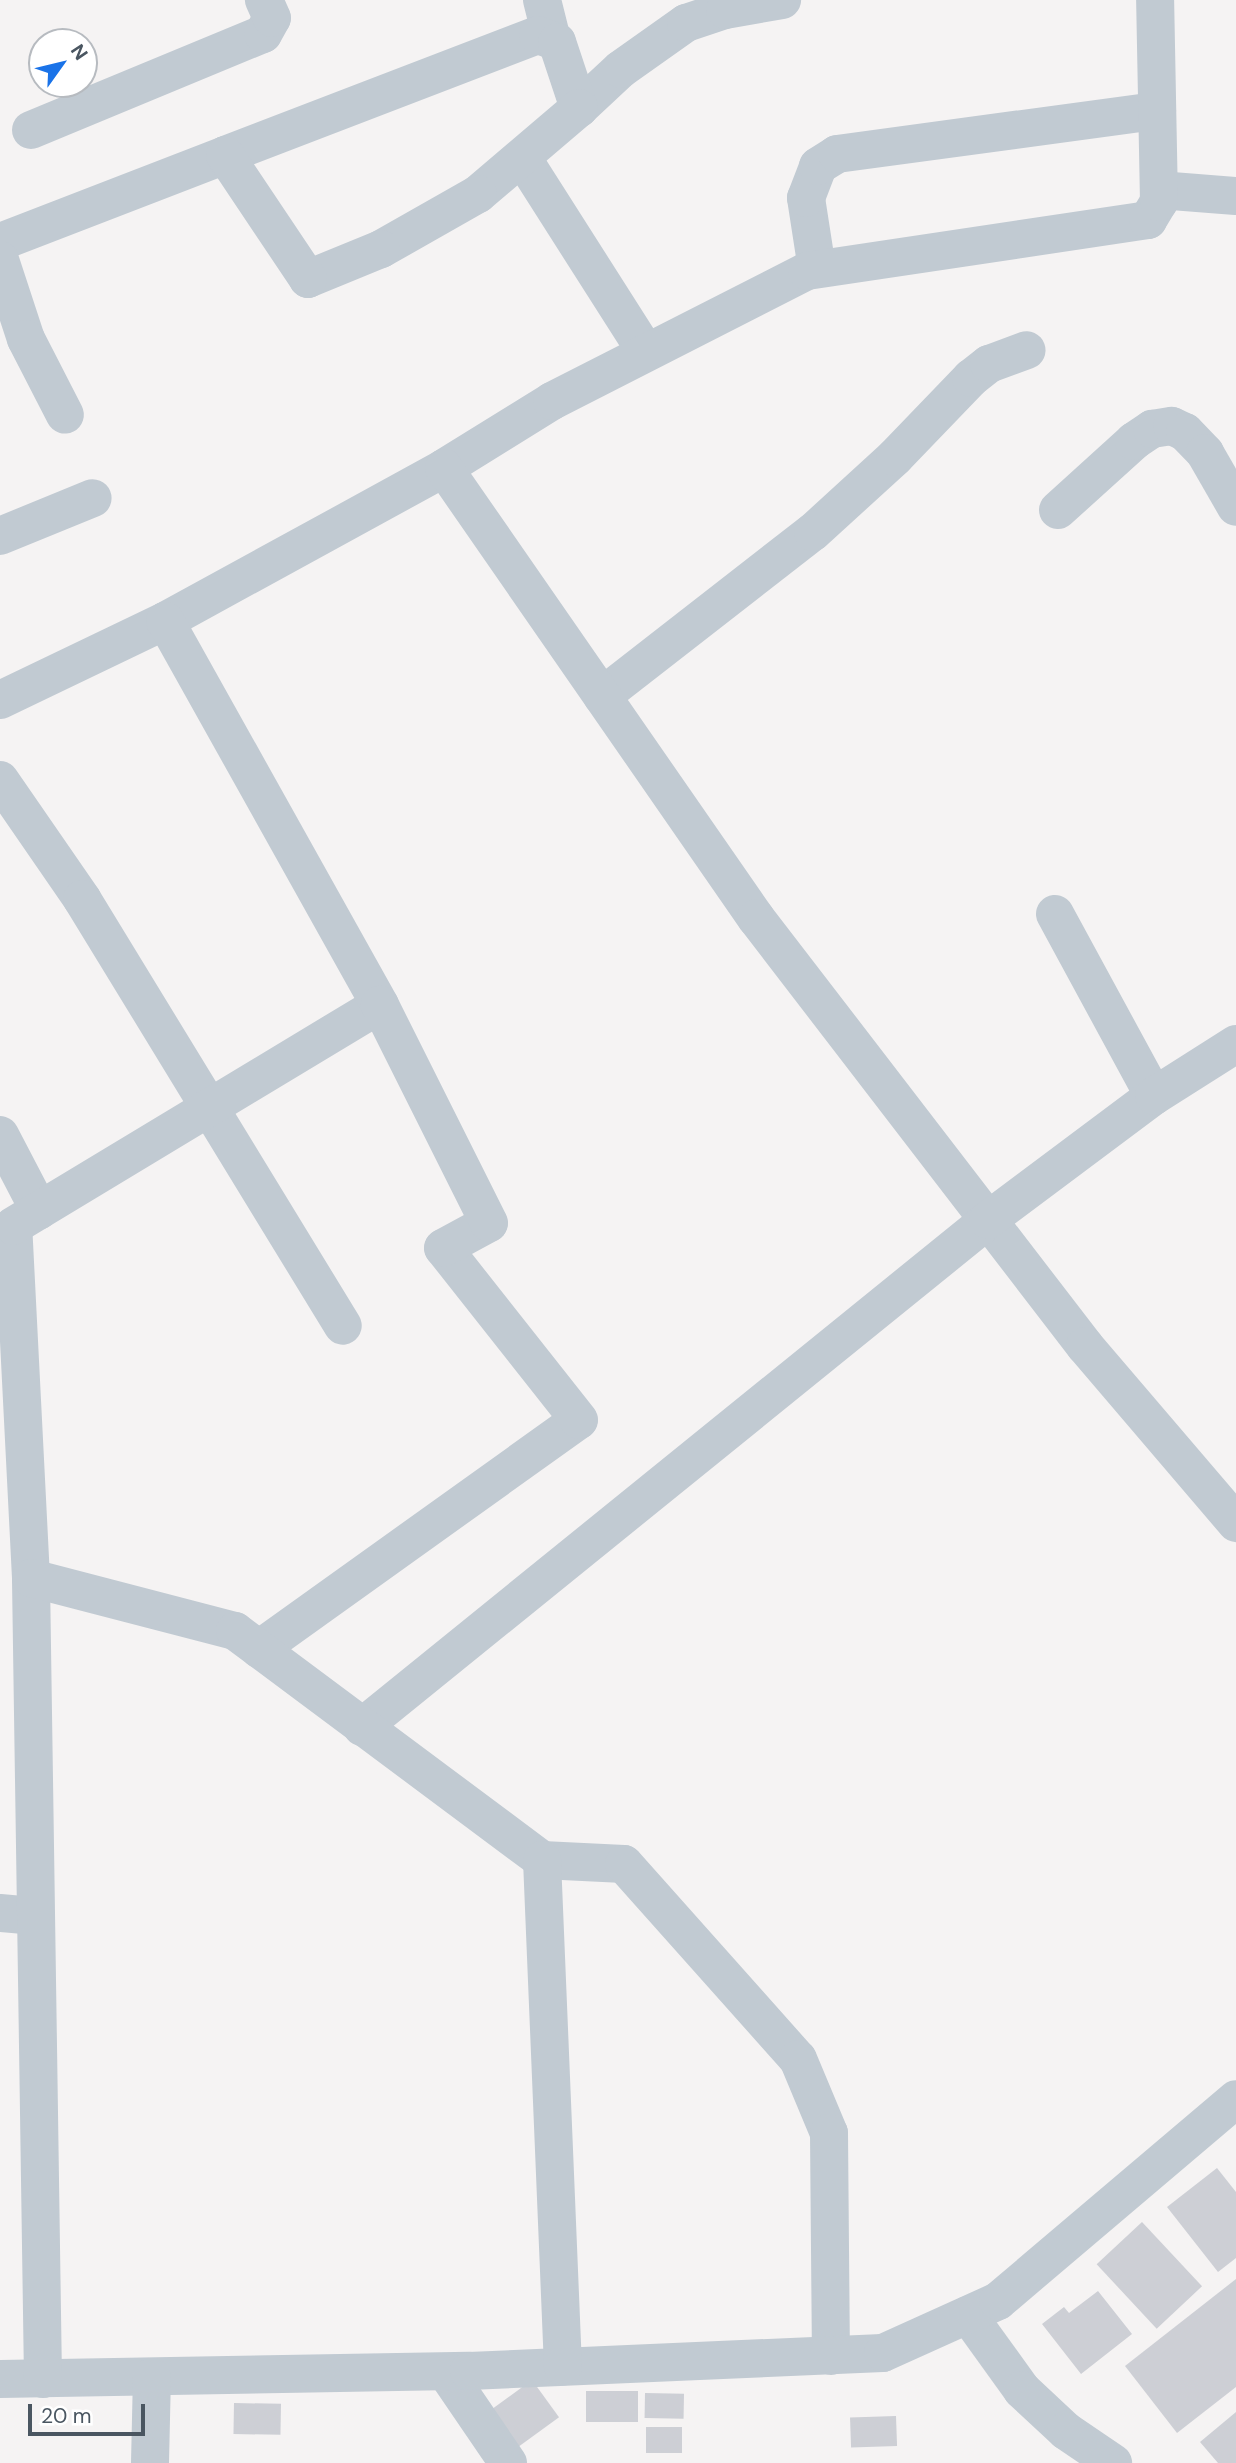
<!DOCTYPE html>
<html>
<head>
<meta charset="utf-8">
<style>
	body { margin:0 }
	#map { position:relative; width:1236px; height:2463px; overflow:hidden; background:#f5f3f3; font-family:"DM Sans",sans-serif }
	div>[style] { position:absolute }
	.building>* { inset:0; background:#cdcfd5; transform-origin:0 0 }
	.minor>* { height:38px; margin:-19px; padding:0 19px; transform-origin:19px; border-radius:19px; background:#c1cad2 }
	span { translate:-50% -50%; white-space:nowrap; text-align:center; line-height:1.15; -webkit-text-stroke:6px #fff; paint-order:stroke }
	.north { position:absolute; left:28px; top:28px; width:70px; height:70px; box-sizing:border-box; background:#fff; border:2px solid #b7bbc0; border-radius:50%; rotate:56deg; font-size:19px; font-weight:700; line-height:28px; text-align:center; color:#4a5661 }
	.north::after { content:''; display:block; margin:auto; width:24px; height:32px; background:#1a73e8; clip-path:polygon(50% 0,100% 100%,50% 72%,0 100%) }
	.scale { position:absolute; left:28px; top:2404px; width:117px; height:32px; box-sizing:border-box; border:4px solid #4a5661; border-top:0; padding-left:9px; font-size:21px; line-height:24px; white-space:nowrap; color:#4a5661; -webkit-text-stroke:5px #fff; paint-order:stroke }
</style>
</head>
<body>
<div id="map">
	<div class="building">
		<div style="clip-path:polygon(1217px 2168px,1236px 2192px,1236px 2258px,1218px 2272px,1167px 2207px)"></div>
		<div style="left:1142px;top:2222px;width:88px;height:62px;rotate:47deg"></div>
		<div style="clip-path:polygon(1236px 2279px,1236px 2387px,1177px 2433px,1125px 2366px)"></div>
		<div style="clip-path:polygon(1098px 2291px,1132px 2334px,1081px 2374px,1042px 2324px,1064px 2307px,1069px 2313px)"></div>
		<div style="left:532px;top:2380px;width:46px;height:54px;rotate:54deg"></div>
		<div style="left:638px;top:2391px;width:31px;height:52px;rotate:90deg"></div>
		<div style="left:645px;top:2393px;width:39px;height:25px;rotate:1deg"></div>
		<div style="left:234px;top:2403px;width:47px;height:31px;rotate:1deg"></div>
		<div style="clip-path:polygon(1236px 2412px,1236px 2463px,1218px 2463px,1200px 2442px)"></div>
		<div style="left:896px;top:2416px;width:30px;height:46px;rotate:88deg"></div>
		<div style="left:646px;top:2427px;width:36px;height:26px"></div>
	</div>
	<div class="minor">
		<div style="left:542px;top:0;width:38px;rotate:76deg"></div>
		<div style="left:579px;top:108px;width:57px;rotate:-42.9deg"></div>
		<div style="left:621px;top:69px;width:80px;rotate:-35.3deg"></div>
		<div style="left:686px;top:23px;width:41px;rotate:-18.4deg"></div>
		<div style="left:725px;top:10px;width:58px;rotate:-10deg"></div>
		<div style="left:31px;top:130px;width:251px;rotate:-22.5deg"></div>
		<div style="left:263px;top:34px;width:18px;rotate:-61deg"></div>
		<div style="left:272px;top:18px;width:20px;rotate:-114deg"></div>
		<div style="left:523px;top:159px;width:229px;rotate:57.5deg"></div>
		<div style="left:1159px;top:190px;width:77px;rotate:4.5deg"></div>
		<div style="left:0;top:242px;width:241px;rotate:-21.1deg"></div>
		<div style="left:225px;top:155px;width:335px;rotate:-21deg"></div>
		<div style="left:538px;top:35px;width:20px;rotate:20deg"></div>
		<div style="left:557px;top:42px;width:70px;rotate:71.6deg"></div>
		<div style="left:579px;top:108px;width:133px;rotate:139.6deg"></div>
		<div style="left:478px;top:194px;width:112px;rotate:150.4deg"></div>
		<div style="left:381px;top:249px;width:79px;rotate:157.7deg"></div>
		<div style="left:308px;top:279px;width:149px;rotate:-123.8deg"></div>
		<div style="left:0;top:260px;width:83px;rotate:71.8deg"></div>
		<div style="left:26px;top:339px;width:85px;rotate:62.8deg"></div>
		<div style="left:817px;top:269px;width:72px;rotate:-98.8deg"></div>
		<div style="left:806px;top:198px;width:34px;rotate:-69deg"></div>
		<div style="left:818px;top:166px;width:22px;rotate:-32deg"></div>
		<div style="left:837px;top:154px;width:323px;rotate:-7.7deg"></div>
		<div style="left:444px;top:468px;width:127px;rotate:-31.8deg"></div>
		<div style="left:552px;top:401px;width:286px;rotate:-27deg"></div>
		<div style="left:807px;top:271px;width:345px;rotate:-8.5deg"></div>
		<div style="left:1148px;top:220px;width:21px;rotate:-59deg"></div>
		<div style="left:1159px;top:202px;width:202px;rotate:-91.1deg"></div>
		<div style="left:1058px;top:510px;width:103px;rotate:-42.2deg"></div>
		<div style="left:1134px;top:441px;width:22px;rotate:-34deg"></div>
		<div style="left:1152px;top:429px;width:20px;rotate:-9deg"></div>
		<div style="left:1172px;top:426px;width:14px;rotate:25deg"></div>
		<div style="left:1185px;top:432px;width:29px;rotate:46deg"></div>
		<div style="left:1205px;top:453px;width:62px;rotate:60.1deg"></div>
		<div style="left:0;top:536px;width:100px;rotate:-22.2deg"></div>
		<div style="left:602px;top:696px;width:267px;rotate:-37.9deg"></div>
		<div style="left:813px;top:532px;width:111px;rotate:-42.4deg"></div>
		<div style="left:895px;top:457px;width:110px;rotate:-46.1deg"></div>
		<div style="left:971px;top:378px;width:23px;rotate:-38deg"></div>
		<div style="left:989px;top:364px;width:40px;rotate:-20.2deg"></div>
		<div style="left:0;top:700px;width:183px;rotate:-25.6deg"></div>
		<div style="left:165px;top:621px;width:318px;rotate:-28.7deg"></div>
		<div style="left:444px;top:468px;width:548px;rotate:55.27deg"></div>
		<div style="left:756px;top:918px;width:540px;rotate:52.45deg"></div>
		<div style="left:1085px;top:1346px;width:233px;rotate:49.5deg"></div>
		<div style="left:0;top:780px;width:145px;rotate:55.4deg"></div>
		<div style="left:82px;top:899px;width:500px;rotate:58.57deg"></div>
		<div style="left:1055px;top:914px;width:207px;rotate:61.5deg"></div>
		<div style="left:0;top:1135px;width:85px;rotate:62.5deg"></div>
		<div style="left:31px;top:1578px;width:352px;rotate:-92.9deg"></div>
		<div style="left:13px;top:1226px;width:428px;rotate:-31.1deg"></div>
		<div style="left:380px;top:1005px;width:440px;rotate:-119.2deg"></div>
		<div style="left:259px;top:1649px;width:393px;rotate:-35.6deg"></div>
		<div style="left:579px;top:1420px;width:219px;rotate:-128.3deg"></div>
		<div style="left:443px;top:1248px;width:52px;rotate:-28.5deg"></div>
		<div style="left:489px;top:1223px;width:244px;rotate:-116.6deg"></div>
		<div style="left:362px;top:1727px;width:806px;rotate:-39deg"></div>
		<div style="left:988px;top:1220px;width:207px;rotate:-36.8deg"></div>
		<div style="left:1154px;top:1096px;width:97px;rotate:-32.4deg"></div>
		<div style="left:542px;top:1860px;width:82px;rotate:2.8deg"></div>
		<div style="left:624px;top:1864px;width:261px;rotate:48.3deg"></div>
		<div style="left:798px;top:2059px;width:80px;rotate:67.3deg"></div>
		<div style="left:829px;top:2133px;width:223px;rotate:89.5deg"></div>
		<div style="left:0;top:1913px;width:36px;rotate:5deg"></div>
		<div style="left:968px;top:2315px;width:92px;rotate:54.2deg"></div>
		<div style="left:1022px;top:2390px;width:60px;rotate:43deg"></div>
		<div style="left:1066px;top:2431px;width:57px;rotate:34.2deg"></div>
		<div style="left:446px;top:2372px;width:110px;rotate:55.7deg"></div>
		<div style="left:0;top:2379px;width:469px;rotate:-1deg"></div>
		<div style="left:469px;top:2371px;width:414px;rotate:-2.5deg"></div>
		<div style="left:883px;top:2353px;width:126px;rotate:-24.3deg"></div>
		<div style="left:998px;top:2301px;width:312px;rotate:-40.3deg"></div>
		<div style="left:43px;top:2379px;width:801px;rotate:-90.86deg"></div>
		<div style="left:31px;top:1578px;width:211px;rotate:14.6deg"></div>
		<div style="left:235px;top:1631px;width:383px;rotate:36.7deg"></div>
		<div style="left:542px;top:1860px;width:507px;rotate:87.63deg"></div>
		<div style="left:150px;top:2463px;width:86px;rotate:-88.7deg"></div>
	</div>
	<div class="north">N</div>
	<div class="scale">20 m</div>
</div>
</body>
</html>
